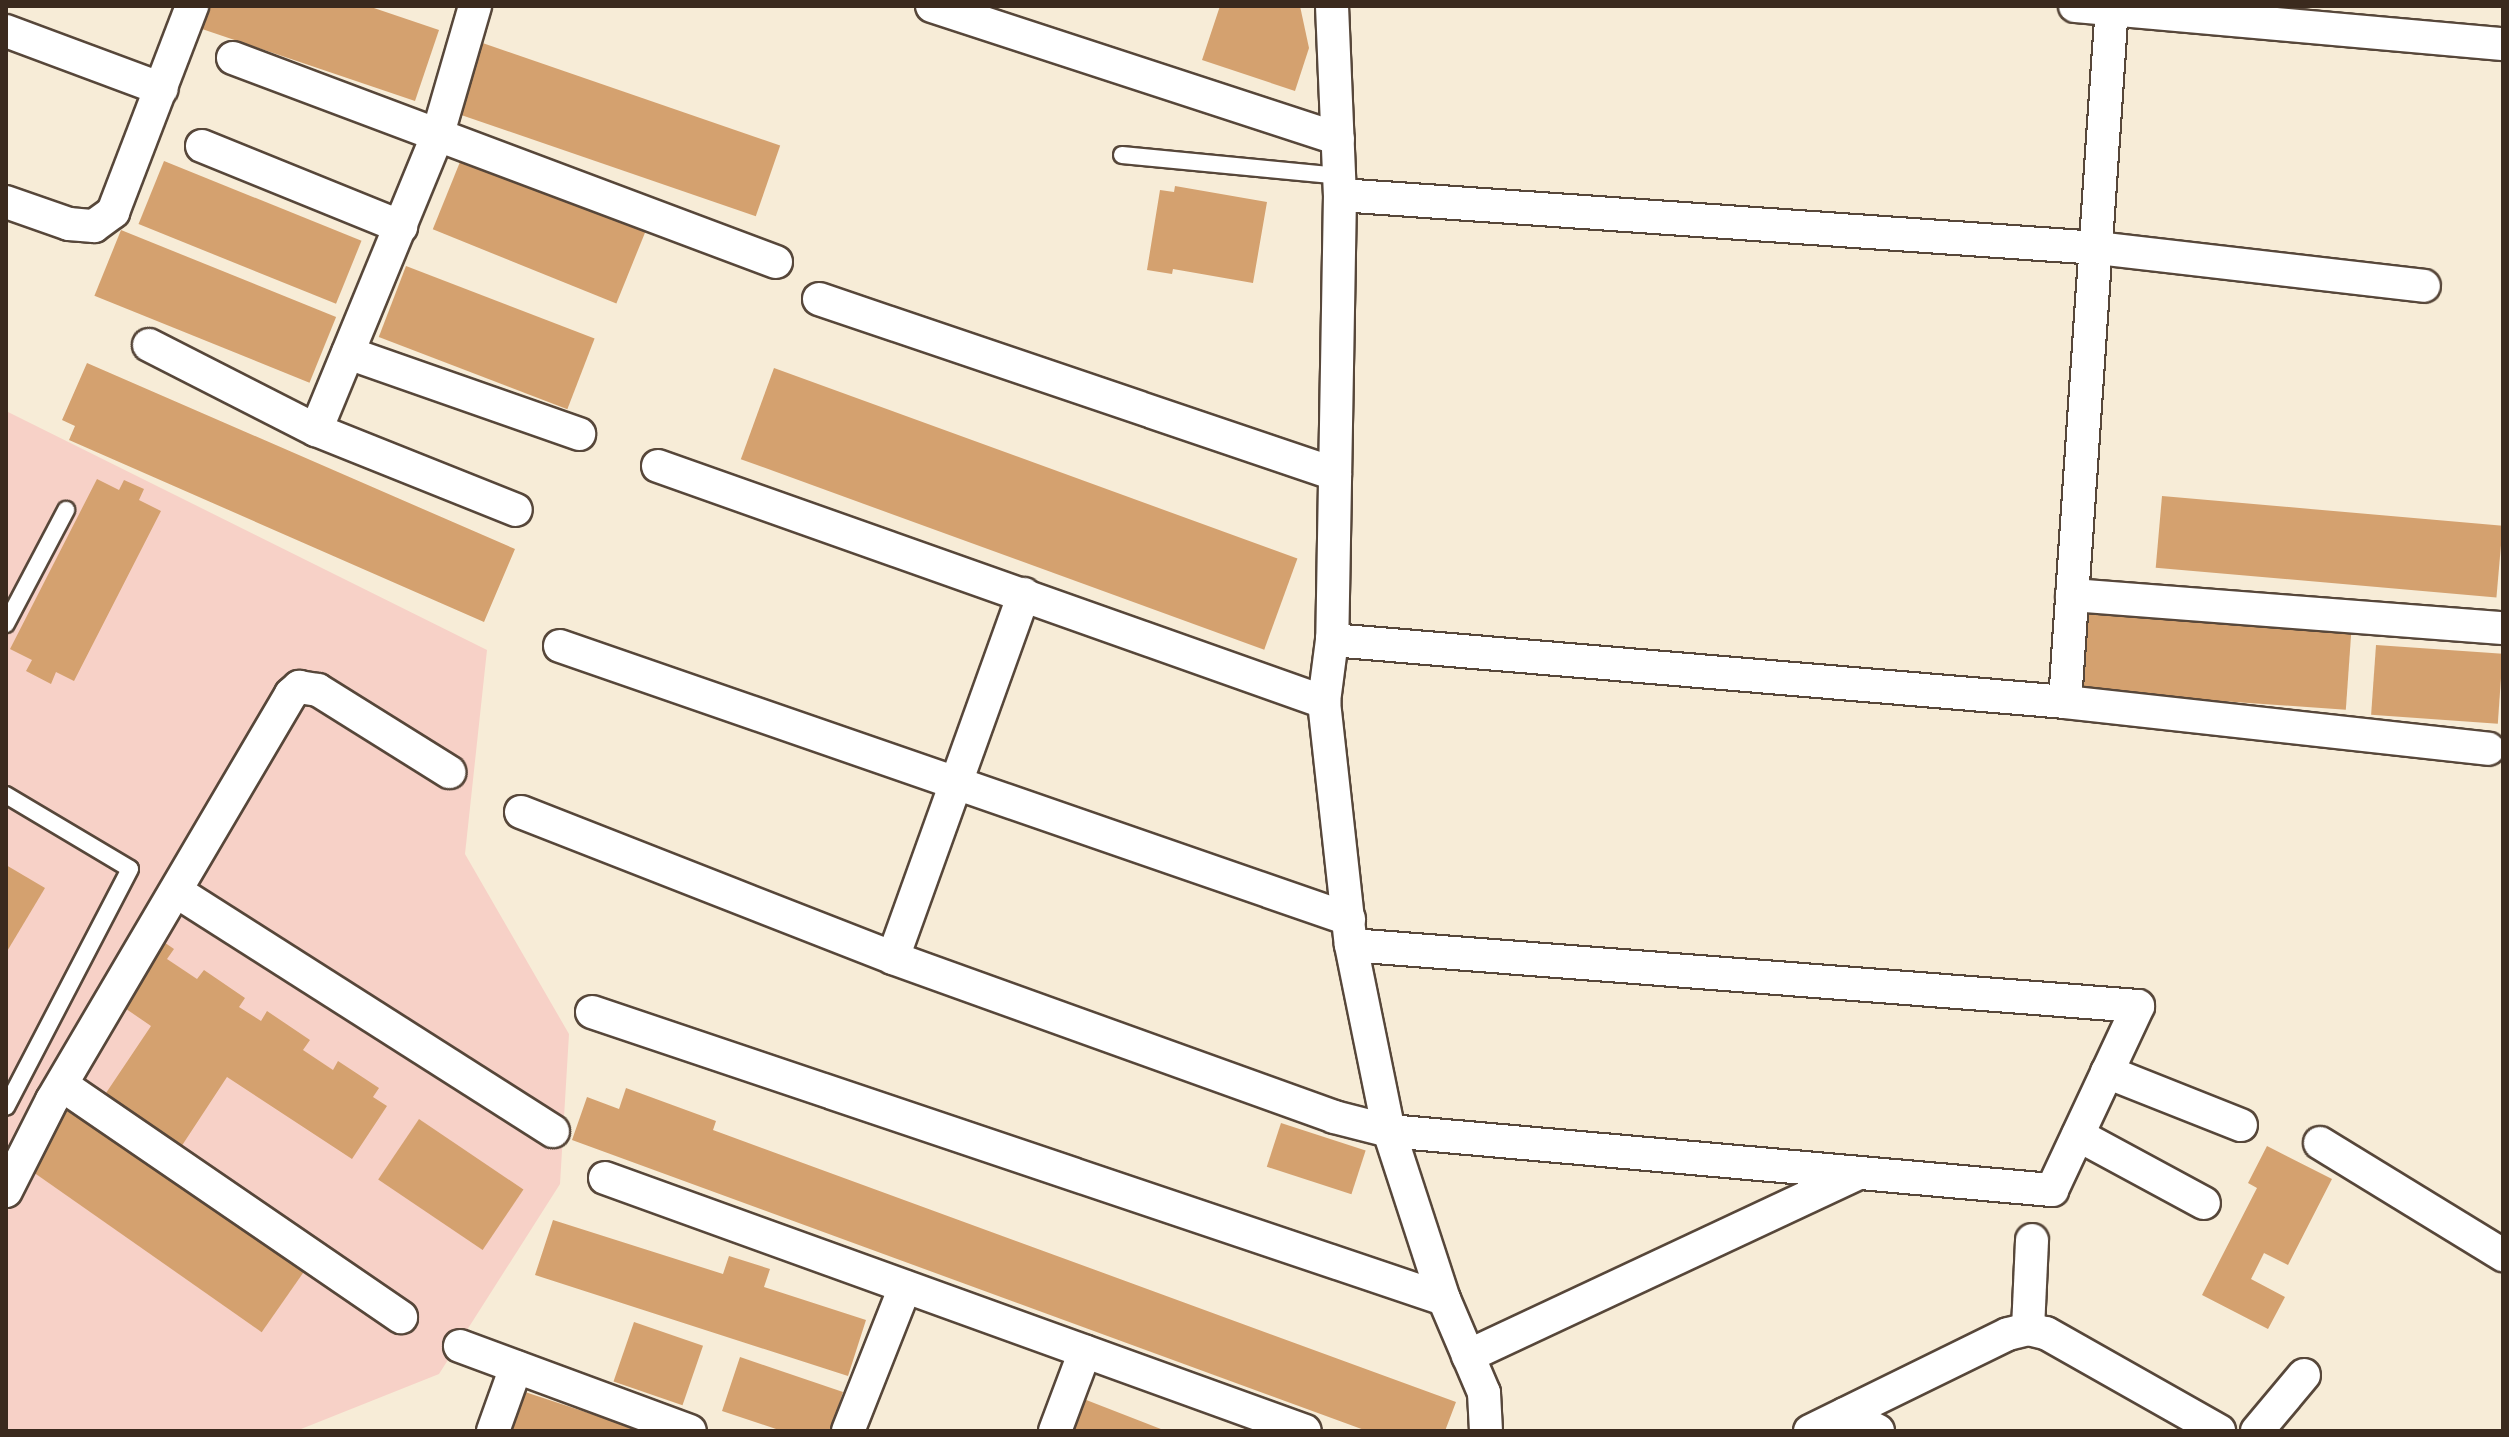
<!DOCTYPE html>
<html>
<head>
<meta charset="utf-8">
<style>
	body { margin:0 }
	#map { position:relative; width:2509px; height:1437px; overflow:hidden; background:#f7ecd7; font-family:"Gentium Book Plus",serif }
	div>[style] { position:absolute }
	.built>* { inset:0; background:#f7d1c7 }
	.building>* { inset:0; background:#d4a16f; transform-origin:0 0 }
	.roads { filter:drop-shadow(2px 0 #57473a) drop-shadow(-2px 0 #57473a) drop-shadow(0 2px #57473a) drop-shadow(0 -2px #57473a) }
	.service>* { height:16px; margin:-8px; padding:0 8px; transform-origin:8px; border-radius:8px; background:#fff }
	.minor>* { height:32px; margin:-16px; padding:0 16px; transform-origin:16px; border-radius:16px; background:#fff }
	span { translate:-50% -50%; white-space:nowrap; text-align:center; line-height:1.15; -webkit-text-stroke:6px #fbf7ec; paint-order:stroke }
	.frame { position:absolute; inset:0; border:8px solid #3b2a1e; pointer-events:none }
</style>
</head>
<body>
<div id="map">
	<div class="built">
		<div style="clip-path:polygon(6px 411px,487px 650px,465px 854px,569px 1034px,560px 1184px,439px 1374px,296px 1431px,6px 1431px)"></div>
	</div>
	<div class="building">
		<div style="clip-path:polygon(210px 6px,368px 6px,439px 30px,415px 101px,202px 29px)"></div>
		<div style="clip-path:polygon(1220px 6px,1300px 6px,1309px 48px,1295px 91px,1202px 60px)"></div>
		<div style="left:471px;top:39px;width:327px;height:75px;rotate:19deg"></div>
		<div style="left:462px;top:157px;width:198px;height:78px;rotate:22deg"></div>
		<div style="left:164px;top:161px;width:213px;height:68px;rotate:22deg"></div>
		<div style="clip-path:polygon(1175px 186px,1267px 202px,1253px 283px,1173px 269px,1172px 274px,1147px 270px,1160px 190px,1174px 192px)"></div>
		<div style="left:121px;top:230px;width:232px;height:71px;rotate:22deg"></div>
		<div style="left:406px;top:266px;width:202px;height:76px;rotate:21deg"></div>
		<div style="clip-path:polygon(87px 363px,515px 549px,484px 622px,69px 440px,75px 426px,62px 420px)"></div>
		<div style="left:774px;top:368px;width:557px;height:97px;rotate:20deg"></div>
		<div style="clip-path:polygon(97px 479px,119px 490px,124px 480px,144px 489px,139px 500px,161px 511px,74px 681px,56px 672px,51px 684px,26px 671px,32px 660px,10px 649px)"></div>
		<div style="left:2162px;top:496px;width:342px;height:72px;rotate:5deg"></div>
		<div style="left:2081px;top:612px;width:271px;height:79px;rotate:4deg"></div>
		<div style="left:2376px;top:645px;width:127px;height:70px;rotate:4deg"></div>
		<div style="clip-path:polygon(6px 865px,45px 888px,6px 953px)"></div>
		<div style="clip-path:polygon(158px 938px,174px 949px,167px 959px,197px 979px,204px 970px,245px 998px,239px 1007px,261px 1021px,267px 1011px,310px 1040px,303px 1050px,333px 1070px,338px 1061px,379px 1088px,373px 1097px,387px 1106px,352px 1159px,227px 1077px,181px 1147px,104px 1096px,151px 1026px,116px 1002px)"></div>
		<div style="clip-path:polygon(626px 1088px,716px 1121px,713px 1130px,1456px 1402px,1445px 1431px,1367px 1431px,572px 1140px,587px 1097px,619px 1109px)"></div>
		<div style="left:66px;top:1106px;width:290px;height:73px;rotate:35deg"></div>
		<div style="left:419px;top:1119px;width:126px;height:73px;rotate:34deg"></div>
		<div style="left:1281px;top:1123px;width:89px;height:46px;rotate:18deg"></div>
		<div style="clip-path:polygon(2267px 1146px,2332px 1179px,2288px 1265px,2264px 1253px,2251px 1279px,2285px 1297px,2268px 1329px,2202px 1295px,2257px 1188px,2248px 1183px)"></div>
		<div style="clip-path:polygon(553px 1220px,723px 1274px,729px 1256px,770px 1269px,764px 1287px,866px 1320px,848px 1376px,535px 1275px)"></div>
		<div style="left:634px;top:1322px;width:73px;height:63px;rotate:19deg"></div>
		<div style="clip-path:polygon(740px 1357px,843px 1392px,830px 1431px,782px 1431px,722px 1411px)"></div>
		<div style="clip-path:polygon(516px 1389px,640px 1430px,640px 1431px,502px 1431px)"></div>
		<div style="clip-path:polygon(1076px 1396px,1166px 1431px,1063px 1431px)"></div>
	</div>
	<div class="roads">
		<div class="service">
			<div style="left:1122px;top:155px;width:218px;rotate:5.5deg"></div>
			<div style="left:6px;top:624px;width:129px;rotate:-62.2deg"></div>
			<div style="left:6px;top:795px;width:144px;rotate:30.8deg"></div>
			<div style="left:130px;top:869px;width:268px;rotate:117.5deg"></div>
		</div>
		<div class="minor">
			<div style="left:932px;top:6px;width:427px;rotate:18.1deg"></div>
			<div style="left:1332px;top:6px;width:189px;rotate:87.6deg"></div>
			<div style="left:1340px;top:195px;width:445px;rotate:91deg"></div>
			<div style="left:1332px;top:640px;width:63px;rotate:97.4deg"></div>
			<div style="left:1324px;top:702px;width:244px;rotate:83.7deg"></div>
			<div style="left:1351px;top:945px;width:190px;rotate:78.5deg"></div>
			<div style="left:1389px;top:1131px;width:177px;rotate:71.9deg"></div>
			<div style="left:1444px;top:1299px;width:102px;rotate:66.9deg"></div>
			<div style="left:1484px;top:1393px;width:38px;rotate:87deg"></div>
			<div style="left:2075px;top:6px;width:430px;rotate:5.1deg"></div>
			<div style="left:6px;top:31px;width:166px;rotate:20.4deg"></div>
			<div style="left:233px;top:58px;width:580px;rotate:20.59deg"></div>
			<div style="left:202px;top:146px;width:215px;rotate:22.1deg"></div>
			<div style="left:1340px;top:195px;width:759px;rotate:4deg"></div>
			<div style="left:2097px;top:248px;width:329px;rotate:6.6deg"></div>
			<div style="left:6px;top:202px;width:67px;rotate:19.2deg"></div>
			<div style="left:69px;top:224px;width:25px;rotate:5deg"></div>
			<div style="left:94px;top:226px;width:24px;rotate:-36deg"></div>
			<div style="left:113px;top:212px;width:221px;rotate:-69deg"></div>
			<div style="left:819px;top:299px;width:545px;rotate:18.73deg"></div>
			<div style="left:149px;top:345px;width:187px;rotate:27deg"></div>
			<div style="left:316px;top:430px;width:215px;rotate:21.8deg"></div>
			<div style="left:348px;top:353px;width:245px;rotate:19.3deg"></div>
			<div style="left:316px;top:430px;width:317px;rotate:-67.6deg"></div>
			<div style="left:437px;top:137px;width:136px;rotate:-73.8deg"></div>
			<div style="left:658px;top:466px;width:707px;rotate:19.51deg"></div>
			<div style="left:1024px;top:594px;width:387px;rotate:109.8deg"></div>
			<div style="left:893px;top:958px;width:469px;rotate:19.8deg"></div>
			<div style="left:1334px;top:1117px;width:57px;rotate:14.3deg"></div>
			<div style="left:1389px;top:1131px;width:666px;rotate:5.09deg"></div>
			<div style="left:2052px;top:1190px;width:203px;rotate:-64.9deg"></div>
			<div style="left:2138px;top:1006px;width:789px;rotate:-175.57deg"></div>
			<div style="left:2072px;top:595px;width:432px;rotate:4.4deg"></div>
			<div style="left:1332px;top:640px;width:736px;rotate:4.83deg"></div>
			<div style="left:2065px;top:702px;width:426px;rotate:6.3deg"></div>
			<div style="left:560px;top:646px;width:835px;rotate:19.09deg"></div>
			<div style="left:2065px;top:702px;width:698px;rotate:-86.14deg"></div>
			<div style="left:521px;top:812px;width:400px;rotate:21.4deg"></div>
			<div style="left:176px;top:891px;width:447px;rotate:32.5deg"></div>
			<div style="left:592px;top:1012px;width:899px;rotate:18.62deg"></div>
			<div style="left:2107px;top:1072px;width:144px;rotate:21.6deg"></div>
			<div style="left:62px;top:1085px;width:411px;rotate:34.4deg"></div>
			<div style="left:2078px;top:1135px;width:143px;rotate:28.4deg"></div>
			<div style="left:2320px;top:1143px;width:215px;rotate:31.5deg"></div>
			<div style="left:605px;top:1178px;width:744px;rotate:19.87deg"></div>
			<div style="left:6px;top:1191px;width:102px;rotate:-63.2deg"></div>
			<div style="left:52px;top:1100px;width:471px;rotate:-59.5deg"></div>
			<div style="left:291px;top:694px;width:11px;rotate:-41deg"></div>
			<div style="left:299px;top:687px;width:19px;rotate:9deg"></div>
			<div style="left:318px;top:690px;width:155px;rotate:32deg"></div>
			<div style="left:2028px;top:1329px;width:89px;rotate:-87.4deg"></div>
			<div style="left:460px;top:1346px;width:245px;rotate:20.3deg"></div>
			<div style="left:1468px;top:1356px;width:429px;rotate:-25.1deg"></div>
			<div style="left:1845px;top:1414px;width:37px;rotate:27deg"></div>
			<div style="left:493px;top:1431px;width:68px;rotate:-70.2deg"></div>
			<div style="left:848px;top:1431px;width:155px;rotate:-68.4deg"></div>
			<div style="left:1055px;top:1431px;width:85px;rotate:-69.4deg"></div>
			<div style="left:1810px;top:1431px;width:220px;rotate:-26.1deg"></div>
			<div style="left:2008px;top:1334px;width:21px;rotate:-14deg"></div>
			<div style="left:2028px;top:1329px;width:18px;rotate:13deg"></div>
			<div style="left:2046px;top:1333px;width:199px;rotate:29.5deg"></div>
			<div style="left:2257px;top:1431px;width:73px;rotate:-50deg"></div>
		</div>
	</div>
	<div class="frame"></div>
</div>
</body>
</html>
